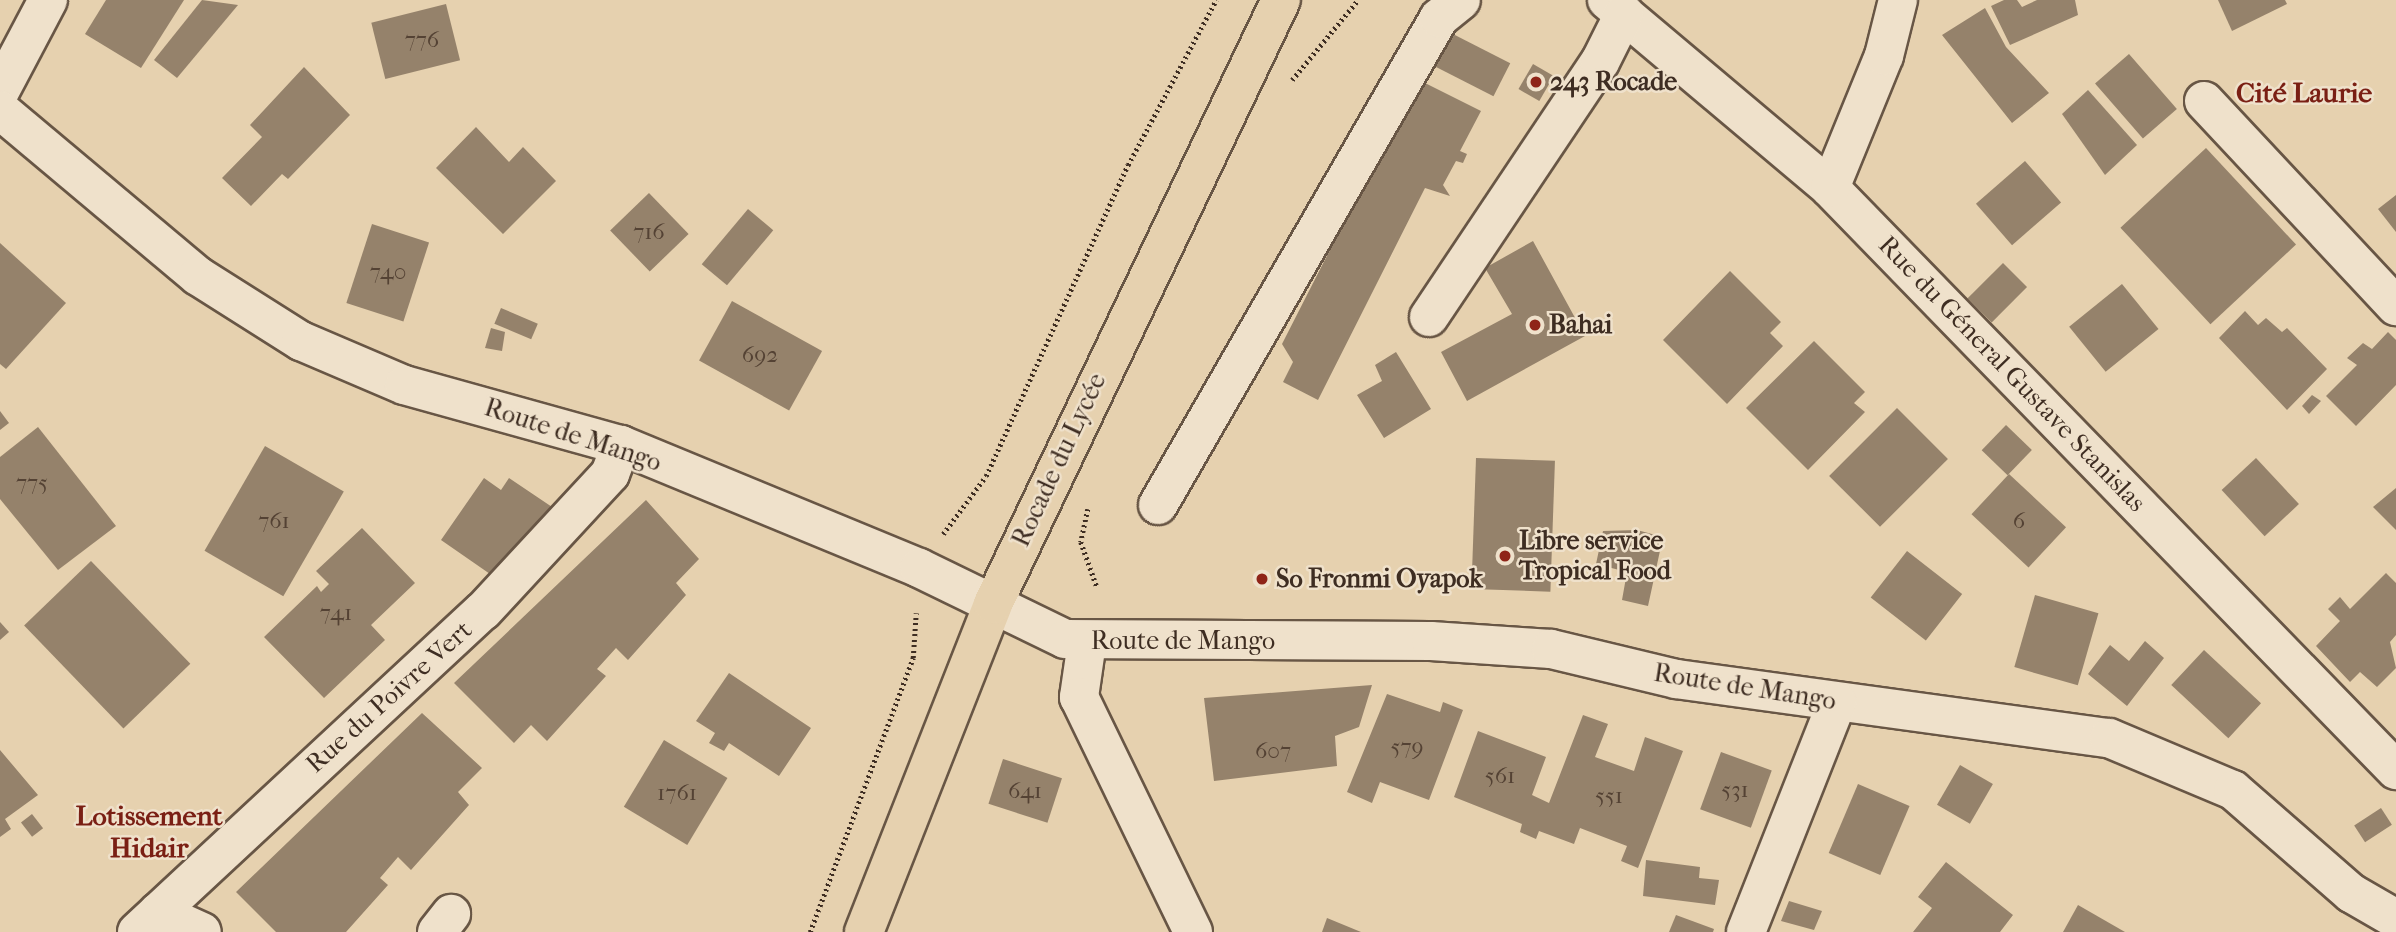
<!DOCTYPE html>
<html>
<head>
<meta charset="utf-8">
<style>
	body { margin:0 }
	#map { position:relative; width:2396px; height:932px; overflow:hidden; background:#e6d1af; font-family:"IM FELL French Canon",serif }
	div>[style] { position:absolute }
	.building>* { inset:0; background:#95826b; transform-origin:0 0 }
	.path>* { height:4.5px; margin-top:-2.25px; transform-origin:0; background:repeating-linear-gradient(90deg,#3e2d22 0 2px,transparent 0 5.5px) }
	.roads { filter:drop-shadow(2px 0 #685645) drop-shadow(-2px 0 #685645) drop-shadow(0 2px #685645) drop-shadow(0 -2px #685645) }
	.minor>* { height:38px; margin:-19px; padding:0 19px; transform-origin:19px; border-radius:19px; background:#efe1cb }
	.major>* { height:38px; margin:-19px; padding:0 19px; transform-origin:19px; border-radius:19px; background:#e6d1af }
	.dots>* { width:19px; height:19px; translate:-50% -50%; box-sizing:border-box; border:4px solid #efe1cb; border-radius:50% }
	span { translate:-50% -50%; white-space:nowrap; text-align:center; line-height:1.15; -webkit-text-stroke:5px #efe1cb; paint-order:stroke }
	.number-label { font-size:23px; color:#544234 }
	.number-label span { -webkit-text-stroke-width:0 }
	.poi-label { font-size:26px; color:#3e2d22; font-weight:700 }
	.left { translate:0 -50%; text-align:left }
	.street-label { font-size:26px; color:#3e2d22 }
	.neighbourhood-label { font-size:28px; color:#7a1f14; font-weight:700 }
</style>
</head>
<body>
<div id="map">
	<div class="building">
		<div style="clip-path:polygon(106px 0,184px 0,141px 68px,85px 34px)"></div>
		<div style="clip-path:polygon(202px 0,238px 5px,177px 78px,154px 60px)"></div>
		<div style="clip-path:polygon(2004px 0,2017px 0,2022px 7px,2037px 0,2075px 0,2078px 15px,2010px 45px,1991px 6px)"></div>
		<div style="clip-path:polygon(2218px 0,2285px 0,2287px 4px,2232px 31px)"></div>
		<div style="left:446px;top:4px;width:58px;height:77px;rotate:76deg"></div>
		<div style="clip-path:polygon(1985px 8px,2006px 47px,2049px 93px,2012px 123px,1942px 35px)"></div>
		<div style="left:1447px;top:31px;width:71px;height:37px;rotate:27deg"></div>
		<div style="left:2129px;top:54px;width:73px;height:45px;rotate:49deg"></div>
		<div style="left:1533px;top:64px;width:24px;height:29px;rotate:30deg"></div>
		<div style="clip-path:polygon(304px 67px,350px 115px,288px 179px,282px 174px,251px 206px,222px 178px,262px 137px,250px 125px)"></div>
		<div style="clip-path:polygon(1417px 79px,1481px 111px,1460px 151px,1467px 154px,1463px 163px,1456px 161px,1443px 185px,1450px 196px,1425px 188px,1318px 400px,1283px 382px,1293px 362px,1282px 344px)"></div>
		<div style="clip-path:polygon(2088px 90px,2137px 145px,2105px 175px,2062px 114px)"></div>
		<div style="clip-path:polygon(476px 127px,509px 162px,523px 147px,556px 181px,503px 234px,436px 168px)"></div>
		<div style="left:2206px;top:148px;width:132px;height:117px;rotate:47deg"></div>
		<div style="left:2025px;top:161px;width:55px;height:65px;rotate:49deg"></div>
		<div style="left:649px;top:193px;width:57px;height:54px;rotate:46deg"></div>
		<div style="clip-path:polygon(2396px 195px,2396px 232px,2378px 209px)"></div>
		<div style="left:748px;top:209px;width:33px;height:72px;rotate:40deg"></div>
		<div style="left:372px;top:224px;width:60px;height:83px;rotate:18deg"></div>
		<div style="clip-path:polygon(1533px 241px,1585px 336px,1467px 401px,1441px 352px,1512px 314px,1485px 268px)"></div>
		<div style="clip-path:polygon(0 243px,66px 303px,6px 369px,0 364px)"></div>
		<div style="left:2003px;top:263px;width:34px;height:50px;rotate:45deg"></div>
		<div style="clip-path:polygon(1730px 271px,1781px 322px,1770px 333px,1783px 346px,1727px 404px,1663px 340px)"></div>
		<div style="left:2122px;top:284px;width:58px;height:68px;rotate:51deg"></div>
		<div style="left:732px;top:301px;width:103px;height:68px;rotate:29deg"></div>
		<div style="left:501px;top:308px;width:40px;height:17px;rotate:23deg"></div>
		<div style="clip-path:polygon(2245px 311px,2258px 325px,2266px 318px,2282px 332px,2287px 328px,2327px 369px,2287px 410px,2219px 338px)"></div>
		<div style="clip-path:polygon(491px 328px,505px 332px,502px 351px,485px 348px)"></div>
		<div style="clip-path:polygon(2388px 332px,2396px 340px,2396px 385px,2356px 426px,2326px 396px,2357px 365px,2347px 358px,2363px 343px,2372px 349px)"></div>
		<div style="clip-path:polygon(1814px 341px,1865px 392px,1854px 403px,1865px 412px,1808px 470px,1746px 408px)"></div>
		<div style="clip-path:polygon(1396px 352px,1431px 409px,1384px 438px,1357px 395px,1382px 381px,1375px 365px)"></div>
		<div style="clip-path:polygon(2312px 395px,2321px 401px,2309px 414px,2302px 406px)"></div>
		<div style="left:1897px;top:408px;width:72px;height:96px;rotate:45deg"></div>
		<div style="clip-path:polygon(0 411px,9px 423px,0 430px)"></div>
		<div style="left:2006px;top:425px;width:36px;height:35px;rotate:44deg"></div>
		<div style="clip-path:polygon(38px 427px,116px 526px,58px 570px,0 499px,0 457px)"></div>
		<div style="left:265px;top:446px;width:91px;height:121px;rotate:30deg"></div>
		<div style="left:1476px;top:458px;width:79px;height:131px;rotate:2deg"></div>
		<div style="left:2256px;top:458px;width:63px;height:47px;rotate:47deg"></div>
		<div style="left:2009px;top:474px;width:78px;height:55px;rotate:43deg"></div>
		<div style="clip-path:polygon(484px 478px,501px 490px,509px 478px,555px 509px,503px 583px,441px 540px)"></div>
		<div style="clip-path:polygon(2396px 488px,2396px 530px,2373px 507px)"></div>
		<div style="clip-path:polygon(646px 500px,699px 559px,676px 583px,686px 595px,628px 660px,616px 648px,597px 669px,606px 676px,547px 741px,531px 725px,514px 743px,454px 683px)"></div>
		<div style="clip-path:polygon(362px 528px,415px 583px,371px 625px,385px 640px,324px 698px,264px 637px,317px 586px,321px 592px,329px 584px,316px 571px)"></div>
		<div style="clip-path:polygon(1637px 530px,1663px 537px,1648px 606px,1622px 600px,1627px 572px,1596px 564px,1603px 531px)"></div>
		<div style="left:1907px;top:551px;width:70px;height:59px;rotate:38deg"></div>
		<div style="left:91px;top:561px;width:143px;height:93px;rotate:46deg"></div>
		<div style="clip-path:polygon(2386px 573px,2396px 583px,2396px 635px,2390px 642px,2396px 668px,2377px 687px,2360px 672px,2350px 682px,2316px 646px,2340px 621px,2328px 609px,2340px 597px,2350px 609px)"></div>
		<div style="left:2035px;top:595px;width:66px;height:75px;rotate:16deg"></div>
		<div style="clip-path:polygon(0 622px,9px 632px,0 640px)"></div>
		<div style="clip-path:polygon(2145px 641px,2164px 658px,2127px 706px,2088px 674px,2110px 645px,2129px 661px)"></div>
		<div style="left:2204px;top:650px;width:78px;height:48px;rotate:43deg"></div>
		<div style="clip-path:polygon(729px 673px,811px 728px,779px 776px,729px 743px,724px 751px,709px 743px,715px 733px,696px 721px)"></div>
		<div style="clip-path:polygon(1372px 685px,1359px 727px,1335px 736px,1337px 766px,1214px 781px,1204px 698px)"></div>
		<div style="clip-path:polygon(1387px 694px,1440px 712px,1443px 702px,1463px 710px,1429px 800px,1380px 782px,1372px 803px,1347px 792px)"></div>
		<div style="clip-path:polygon(422px 713px,482px 768px,458px 792px,469px 805px,411px 870px,398px 857px,380px 878px,388px 885px,346px 932px,276px 932px,236px 892px)"></div>
		<div style="clip-path:polygon(1583px 715px,1608px 724px,1595px 757px,1634px 771px,1645px 737px,1683px 751px,1638px 868px,1621px 861px,1627px 846px,1580px 828px,1574px 844px,1539px 831px,1536px 839px,1520px 832px,1522px 824px,1454px 797px,1478px 731px,1546px 757px,1532px 795px,1549px 803px)"></div>
		<div style="left:664px;top:740px;width:74px;height:78px;rotate:31deg"></div>
		<div style="clip-path:polygon(0 750px,38px 795px,5px 819px,11px 829px,0 837px)"></div>
		<div style="left:1721px;top:752px;width:54px;height:61px;rotate:20deg"></div>
		<div style="left:1003px;top:759px;width:62px;height:47px;rotate:18deg"></div>
		<div style="left:1960px;top:765px;width:38px;height:46px;rotate:30deg"></div>
		<div style="left:1858px;top:784px;width:56px;height:75px;rotate:23deg"></div>
		<div style="left:2381px;top:808px;width:20px;height:32px;rotate:57deg"></div>
		<div style="left:32px;top:814px;width:18px;height:14px;rotate:52deg"></div>
		<div style="clip-path:polygon(1646px 860px,1700px 867px,1699px 878px,1719px 880px,1715px 905px,1643px 896px)"></div>
		<div style="clip-path:polygon(1946px 862px,2013px 915px,2000px 932px,1913px 932px,1932px 908px,1918px 897px)"></div>
		<div style="clip-path:polygon(1789px 901px,1822px 911px,1814px 930px,1781px 921px)"></div>
		<div style="clip-path:polygon(2078px 905px,2125px 932px,2063px 932px)"></div>
		<div style="clip-path:polygon(1676px 915px,1714px 929px,1713px 932px,1669px 932px)"></div>
		<div style="clip-path:polygon(1327px 918px,1361px 932px,1322px 932px)"></div>
	</div>
	<div class="path">
		<div style="left:1292px;top:80px;width:104px;rotate:-50.5deg"></div>
		<div style="left:1088px;top:509px;width:34px;rotate:102deg"></div>
		<div style="left:1081px;top:542px;width:48px;rotate:70.4deg"></div>
		<div style="left:943px;top:534px;width:72px;rotate:-53.4deg"></div>
		<div style="left:986px;top:476px;width:342px;rotate:-65.5deg"></div>
		<div style="left:1128px;top:165px;width:187px;rotate:-61.9deg"></div>
		<div style="left:810px;top:932px;width:293px;rotate:-69.4deg"></div>
		<div style="left:913px;top:658px;width:45px;rotate:-86.2deg"></div>
	</div>
	<div class="roads">
		<div class="minor">
			<div style="left:1607px;top:0;width:292px;rotate:40.1deg"></div>
			<div style="left:1830px;top:188px;width:812px;rotate:45.8deg"></div>
			<div style="left:0;top:91px;width:103px;rotate:-62.2deg"></div>
			<div style="left:2204px;top:101px;width:281px;rotate:46.9deg"></div>
			<div style="left:0;top:110px;width:258px;rotate:40deg"></div>
			<div style="left:198px;top:276px;width:122px;rotate:32.3deg"></div>
			<div style="left:301px;top:341px;width:112px;rotate:23.1deg"></div>
			<div style="left:404px;top:385px;width:225px;rotate:15.5deg"></div>
			<div style="left:621px;top:445px;width:322px;rotate:22.4deg"></div>
			<div style="left:919px;top:568px;width:162px;rotate:25.9deg"></div>
			<div style="left:1065px;top:639px;width:366px;rotate:0.3deg"></div>
			<div style="left:1431px;top:641px;width:120px;rotate:3.8deg"></div>
			<div style="left:1551px;top:649px;width:129px;rotate:13.5deg"></div>
			<div style="left:1676px;top:679px;width:437px;rotate:7.8deg"></div>
			<div style="left:2109px;top:738px;width:134px;rotate:22.8deg"></div>
			<div style="left:2233px;top:790px;width:157px;rotate:41.1deg"></div>
			<div style="left:2351px;top:893px;width:52px;rotate:30deg"></div>
			<div style="left:1830px;top:188px;width:143px;rotate:-67.8deg"></div>
			<div style="left:1884px;top:56px;width:58px;rotate:-76deg"></div>
			<div style="left:1429px;top:317px;width:307px;rotate:-56.2deg"></div>
			<div style="left:1600px;top:62px;width:54px;rotate:-63.4deg"></div>
			<div style="left:1158px;top:505px;width:562px;rotate:-60.01deg"></div>
			<div style="left:1439px;top:18px;width:28px;rotate:-39deg"></div>
			<div style="left:1087px;top:642px;width:56px;rotate:98.3deg"></div>
			<div style="left:1079px;top:697px;width:261px;rotate:64.1deg"></div>
			<div style="left:158px;top:912px;width:48px;rotate:24.4deg"></div>
			<div style="left:137px;top:932px;width:472px;rotate:-42.9deg"></div>
			<div style="left:483px;top:611px;width:187px;rotate:-47.2deg"></div>
			<div style="left:610px;top:474px;width:31px;rotate:-69deg"></div>
			<div style="left:437px;top:932px;width:23px;rotate:-52deg"></div>
			<div style="left:1746px;top:932px;width:247px;rotate:-68.4deg"></div>
		</div>
		<div class="major">
			<div style="left:864px;top:932px;width:352px;rotate:-68.5deg"></div>
			<div style="left:993px;top:604px;width:669px;rotate:-64.51deg"></div>
		</div>
	</div>
	<div class="dots">
		<div style="left:1536px;top:82px;background:#8f2418"></div>
		<div style="left:1535px;top:325px;background:#8f2418"></div>
		<div style="left:1505px;top:556px;background:#8f2418"></div>
		<div style="left:1262px;top:579px;background:#8f2418"></div>
	</div>
	<div class="number-label">
		<span style="left:422px;top:40px">776</span>
		<span style="left:649px;top:232px">716</span>
		<span style="left:388px;top:272px">740</span>
		<span style="left:760px;top:355px">692</span>
		<span style="left:32px;top:483px">775</span>
		<span style="left:274px;top:521px">761</span>
		<span style="left:2019px;top:521px">6</span>
		<span style="left:336px;top:613px">741</span>
		<span style="left:1407px;top:747px">579</span>
		<span style="left:1273px;top:751px">607</span>
		<span style="left:1500px;top:776px">561</span>
		<span style="left:1735px;top:790px">531</span>
		<span style="left:1025px;top:791px">641</span>
		<span style="left:677px;top:793px">1761</span>
		<span style="left:1609px;top:796px">551</span>
	</div>
	<div class="poi-label">
		<span class="left" style="left:1550px;top:82px">243 Rocade</span>
		<span class="left" style="left:1549px;top:325px">Bahai</span>
		<span class="left" style="left:1519px;top:556px">Libre service<br>Tropical Food</span>
		<span class="left" style="left:1276px;top:579px">So Fronmi Oyapok</span>
	</div>
	<div class="street-label">
		<span style="left:2012px;top:374px;rotate:46deg">Rue du Géneral Gustave Stanislas</span>
		<span style="left:573px;top:435px;rotate:18deg">Route de Mango</span>
		<span style="left:1059px;top:460px;rotate:-65deg">Rocade du Lycée</span>
		<span style="left:1183px;top:641px">Route de Mango</span>
		<span style="left:1745px;top:687px;rotate:9deg">Route de Mango</span>
		<span style="left:389px;top:697px;rotate:-42deg">Rue du Poivre Vert</span>
	</div>
	<div class="neighbourhood-label">
		<span style="left:2304px;top:93px">Cité Laurie</span>
		<span style="left:149px;top:832px">Lotissement<br>Hidair</span>
	</div>
</div>
</body>
</html>
